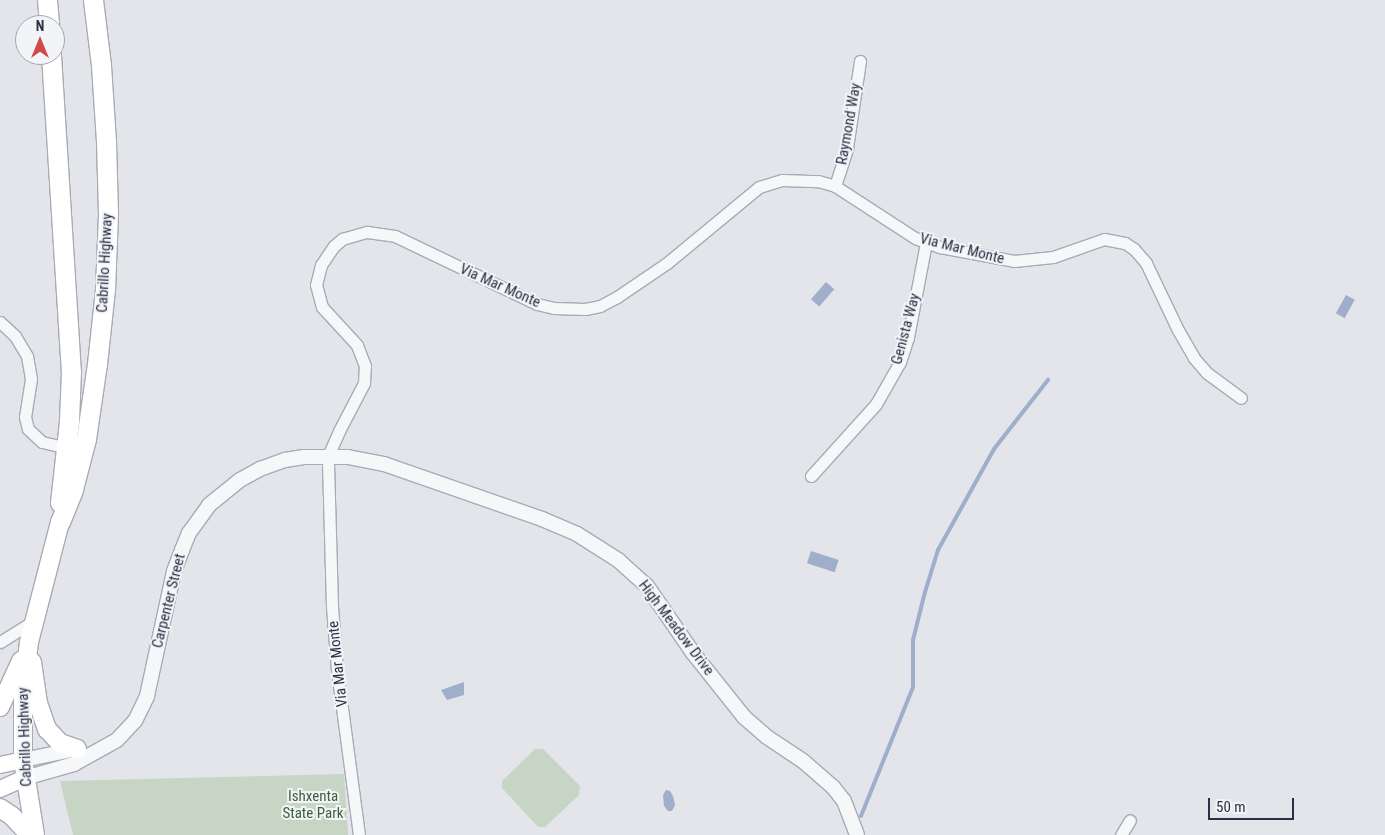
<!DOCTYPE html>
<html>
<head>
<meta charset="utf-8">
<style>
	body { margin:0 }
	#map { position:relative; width:1385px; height:835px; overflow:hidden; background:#e3e5eb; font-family:"Roboto Condensed",sans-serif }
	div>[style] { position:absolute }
	.green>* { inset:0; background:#c6d5c4 }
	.water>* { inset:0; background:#9eaecb; transform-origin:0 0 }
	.stream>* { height:4px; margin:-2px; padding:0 2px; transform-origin:2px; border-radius:2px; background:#9eaecb }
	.roads { filter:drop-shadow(1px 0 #a8abb6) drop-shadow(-1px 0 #a8abb6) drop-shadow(0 1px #a8abb6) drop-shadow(0 -1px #a8abb6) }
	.minor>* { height:11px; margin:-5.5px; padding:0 5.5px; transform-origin:5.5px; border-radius:5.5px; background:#f6f7f9 }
	.tertiary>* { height:14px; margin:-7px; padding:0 7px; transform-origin:7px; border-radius:7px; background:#f6f7f9 }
	.secondary>* { height:16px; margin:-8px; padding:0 8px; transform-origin:8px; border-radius:8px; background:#fff }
	.primary>* { height:18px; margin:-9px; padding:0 9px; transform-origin:9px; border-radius:9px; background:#fff }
	.trunk>* { height:19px; margin:-9.5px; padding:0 9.5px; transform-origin:9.5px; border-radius:9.5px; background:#fff }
	span { translate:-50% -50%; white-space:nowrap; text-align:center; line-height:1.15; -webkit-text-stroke:4px #f3f4f8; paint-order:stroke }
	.street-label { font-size:15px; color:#2b3044 }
	.park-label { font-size:15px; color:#3a6038 }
	.north { position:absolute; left:15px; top:15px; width:50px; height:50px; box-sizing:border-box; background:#f3f4f8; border:1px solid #a3a6b0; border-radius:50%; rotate:0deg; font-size:14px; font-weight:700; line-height:20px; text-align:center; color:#2b3044 }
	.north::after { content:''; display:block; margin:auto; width:18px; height:22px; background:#d0494b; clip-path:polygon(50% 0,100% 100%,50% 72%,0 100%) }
	.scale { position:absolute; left:1208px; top:798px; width:86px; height:22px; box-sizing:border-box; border:2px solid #2b3044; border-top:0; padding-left:6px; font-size:15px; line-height:18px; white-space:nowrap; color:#2b3044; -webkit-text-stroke:4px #f3f4f8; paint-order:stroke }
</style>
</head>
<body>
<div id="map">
	<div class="green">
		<div style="clip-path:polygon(535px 749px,543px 749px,580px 786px,579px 795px,545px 827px,538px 827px,502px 788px,502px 781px)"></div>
		<div style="clip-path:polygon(344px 774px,348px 835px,73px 835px,60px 781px)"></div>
	</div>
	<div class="water">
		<div style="left:826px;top:282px;width:11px;height:23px;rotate:41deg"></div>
		<div style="left:1346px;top:295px;width:10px;height:21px;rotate:29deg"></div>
		<div style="left:811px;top:551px;width:29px;height:13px;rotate:18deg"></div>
		<div style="clip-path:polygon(464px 682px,464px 695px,447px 700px,441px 690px)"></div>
		<div style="clip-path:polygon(666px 790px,670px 791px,673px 796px,675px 805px,672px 811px,668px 811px,664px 806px,663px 795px)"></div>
	</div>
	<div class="stream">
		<div style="left:861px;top:816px;width:139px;rotate:-68deg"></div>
		<div style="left:913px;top:687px;width:47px;rotate:-90deg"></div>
		<div style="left:913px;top:640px;width:49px;rotate:-76deg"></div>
		<div style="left:925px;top:592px;width:44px;rotate:-72.8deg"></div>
		<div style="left:938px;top:550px;width:115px;rotate:-61deg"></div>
		<div style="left:994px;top:449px;width:88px;rotate:-52deg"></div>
	</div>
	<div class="roads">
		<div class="minor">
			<div style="left:835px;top:186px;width:40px;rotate:-72deg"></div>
			<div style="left:847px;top:148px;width:88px;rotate:-81.5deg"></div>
			<div style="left:0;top:322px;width:21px;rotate:43deg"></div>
			<div style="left:15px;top:336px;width:23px;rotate:59deg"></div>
			<div style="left:27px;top:356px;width:23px;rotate:80deg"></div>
			<div style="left:31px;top:379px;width:38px;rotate:99deg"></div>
			<div style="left:25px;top:417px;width:12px;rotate:76deg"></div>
			<div style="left:28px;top:429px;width:19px;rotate:43deg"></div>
			<div style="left:42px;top:442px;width:26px;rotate:13deg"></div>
			<div style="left:811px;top:476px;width:97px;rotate:-47.9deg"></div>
			<div style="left:876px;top:404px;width:48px;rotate:-60.3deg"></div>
			<div style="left:900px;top:362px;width:26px;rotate:-72deg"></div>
			<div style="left:908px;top:337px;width:96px;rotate:-79.2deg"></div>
			<div style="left:0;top:642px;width:40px;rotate:-32deg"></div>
			<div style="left:359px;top:835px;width:166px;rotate:-97.6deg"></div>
			<div style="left:337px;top:670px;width:64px;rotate:-94.5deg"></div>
			<div style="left:332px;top:606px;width:142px;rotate:-91.6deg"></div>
			<div style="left:328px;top:464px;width:8px;rotate:-90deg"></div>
			<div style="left:328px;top:456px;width:27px;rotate:-66deg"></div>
			<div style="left:339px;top:431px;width:54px;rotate:-62.5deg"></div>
			<div style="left:364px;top:383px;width:17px;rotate:-87deg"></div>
			<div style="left:365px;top:366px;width:22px;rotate:-111deg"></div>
			<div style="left:357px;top:345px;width:52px;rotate:-132.6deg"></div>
			<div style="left:322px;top:307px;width:23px;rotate:-105deg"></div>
			<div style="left:316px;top:285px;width:21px;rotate:-76deg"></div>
			<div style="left:321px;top:265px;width:23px;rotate:-56deg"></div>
			<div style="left:334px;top:246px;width:11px;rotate:-41deg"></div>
			<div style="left:342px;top:239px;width:26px;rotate:-16deg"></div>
			<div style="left:367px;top:232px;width:28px;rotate:8deg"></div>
			<div style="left:395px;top:236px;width:157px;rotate:25.6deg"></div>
			<div style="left:537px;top:304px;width:17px;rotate:13deg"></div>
			<div style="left:554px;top:308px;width:31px;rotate:2deg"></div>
			<div style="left:585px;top:309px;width:15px;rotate:-11deg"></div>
			<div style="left:600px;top:306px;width:19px;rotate:-28deg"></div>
			<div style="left:617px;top:297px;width:60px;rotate:-34.2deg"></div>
			<div style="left:667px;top:263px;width:119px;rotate:-39.6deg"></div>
			<div style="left:759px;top:187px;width:24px;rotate:-17deg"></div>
			<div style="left:782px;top:180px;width:36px;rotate:2deg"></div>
			<div style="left:818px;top:181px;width:18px;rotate:16deg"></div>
			<div style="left:835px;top:186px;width:95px;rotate:33deg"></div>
			<div style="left:915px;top:238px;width:27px;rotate:20deg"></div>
			<div style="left:940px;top:247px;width:75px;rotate:10.7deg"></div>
			<div style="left:1014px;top:261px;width:39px;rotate:-6deg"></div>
			<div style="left:1053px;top:257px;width:54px;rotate:-19.4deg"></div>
			<div style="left:1104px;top:239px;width:21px;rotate:11deg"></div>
			<div style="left:1125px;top:243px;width:11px;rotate:34deg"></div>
			<div style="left:1134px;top:249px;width:18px;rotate:49deg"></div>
			<div style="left:1146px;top:263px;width:74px;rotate:64.5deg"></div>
			<div style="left:1178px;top:330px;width:32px;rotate:60deg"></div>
			<div style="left:1194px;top:358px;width:20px;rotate:49deg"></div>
			<div style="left:1207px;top:373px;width:42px;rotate:36.3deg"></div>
			<div style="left:1121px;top:835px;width:17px;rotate:-59deg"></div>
		</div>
		<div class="tertiary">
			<div style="left:23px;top:760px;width:54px;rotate:-11.7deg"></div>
			<div style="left:25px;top:778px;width:51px;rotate:-15.9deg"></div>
			<div style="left:74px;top:764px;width:49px;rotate:-29.2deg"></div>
			<div style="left:117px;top:740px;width:26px;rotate:-47deg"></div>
			<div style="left:135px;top:721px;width:28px;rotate:-64deg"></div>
			<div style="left:147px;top:696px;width:128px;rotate:-77.8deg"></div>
			<div style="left:174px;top:571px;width:22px;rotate:-69deg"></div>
			<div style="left:182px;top:550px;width:18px;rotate:-68deg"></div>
			<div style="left:189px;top:533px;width:34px;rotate:-54deg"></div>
			<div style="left:209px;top:505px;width:40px;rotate:-39deg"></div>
			<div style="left:240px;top:480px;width:23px;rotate:-29deg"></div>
			<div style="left:260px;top:469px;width:27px;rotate:-20deg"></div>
			<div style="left:285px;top:460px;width:19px;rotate:-9deg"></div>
			<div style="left:304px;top:457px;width:44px"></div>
			<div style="left:348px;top:457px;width:37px;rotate:11deg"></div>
			<div style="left:384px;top:464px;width:167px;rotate:19.2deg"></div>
			<div style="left:542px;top:519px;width:38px;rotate:23deg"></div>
			<div style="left:577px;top:534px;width:49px;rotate:32.4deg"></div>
			<div style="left:618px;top:560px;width:39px;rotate:42deg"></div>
			<div style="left:647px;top:586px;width:81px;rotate:55.5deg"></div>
			<div style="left:693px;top:653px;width:82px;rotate:51.4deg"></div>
			<div style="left:744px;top:717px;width:30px;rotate:41deg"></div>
			<div style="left:767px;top:737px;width:43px;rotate:33.7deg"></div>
			<div style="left:803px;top:761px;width:40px;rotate:41deg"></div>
			<div style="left:833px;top:787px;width:18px;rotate:52deg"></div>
			<div style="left:844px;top:801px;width:36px;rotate:69deg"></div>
		</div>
		<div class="secondary">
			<div style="left:0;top:765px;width:24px;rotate:-12deg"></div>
			<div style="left:0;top:789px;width:27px;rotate:-24deg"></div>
		</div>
		<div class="primary">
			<div style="left:32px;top:662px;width:41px;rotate:81.7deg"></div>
			<div style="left:38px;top:703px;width:28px;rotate:71deg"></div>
			<div style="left:47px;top:729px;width:19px;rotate:47deg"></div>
			<div style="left:60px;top:743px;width:18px;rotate:19deg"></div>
			<div style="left:0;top:707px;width:51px;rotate:-65.5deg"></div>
			<div style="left:0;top:808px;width:14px;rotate:34deg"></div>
			<div style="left:12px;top:816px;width:26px;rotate:47deg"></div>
			<div style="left:35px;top:835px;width:76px;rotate:-99.1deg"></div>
			<div style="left:23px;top:760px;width:71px;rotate:-90deg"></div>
			<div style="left:23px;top:689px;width:47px;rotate:-82.7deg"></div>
			<div style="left:29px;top:642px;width:124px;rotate:-75.5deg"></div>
		</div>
		<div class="trunk">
			<div style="left:47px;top:0;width:25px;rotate:85deg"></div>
			<div style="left:51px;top:55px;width:317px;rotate:86.4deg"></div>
			<div style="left:71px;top:371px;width:50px;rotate:92.3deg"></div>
			<div style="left:69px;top:421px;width:82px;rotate:96.3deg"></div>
			<div style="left:60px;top:522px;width:35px;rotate:-68deg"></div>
			<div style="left:73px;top:489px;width:52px;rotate:-75.4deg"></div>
			<div style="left:86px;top:439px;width:76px;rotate:-81.7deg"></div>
			<div style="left:97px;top:364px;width:75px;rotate:-83.9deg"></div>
			<div style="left:105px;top:289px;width:76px;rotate:-87.7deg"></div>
			<div style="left:108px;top:213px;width:72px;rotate:-91.6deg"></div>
			<div style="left:106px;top:141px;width:76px;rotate:-93.8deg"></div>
			<div style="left:101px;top:65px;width:65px;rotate:-97deg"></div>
		</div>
	</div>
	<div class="street-label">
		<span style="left:849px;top:124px;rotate:-80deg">Raymond Way</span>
		<span style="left:962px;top:249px;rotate:14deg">Via Mar Monte</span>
		<span style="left:105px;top:263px;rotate:-87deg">Cabrillo Highway</span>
		<span style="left:500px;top:286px;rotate:24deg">Via Mar Monte</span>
		<span style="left:906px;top:329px;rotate:-75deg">Genista Way</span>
		<span style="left:169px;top:601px;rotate:-76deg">Carpenter Street</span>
		<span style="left:676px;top:628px;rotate:53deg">High Meadow Drive</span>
		<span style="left:338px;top:664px;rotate:-96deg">Via Mar Monte</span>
		<span style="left:25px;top:737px;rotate:-92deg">Cabrillo Highway</span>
	</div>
	<div class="park-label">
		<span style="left:313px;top:805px">Ishxenta<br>State Park</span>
	</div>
	<div class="north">N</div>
	<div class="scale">50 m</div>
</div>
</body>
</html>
